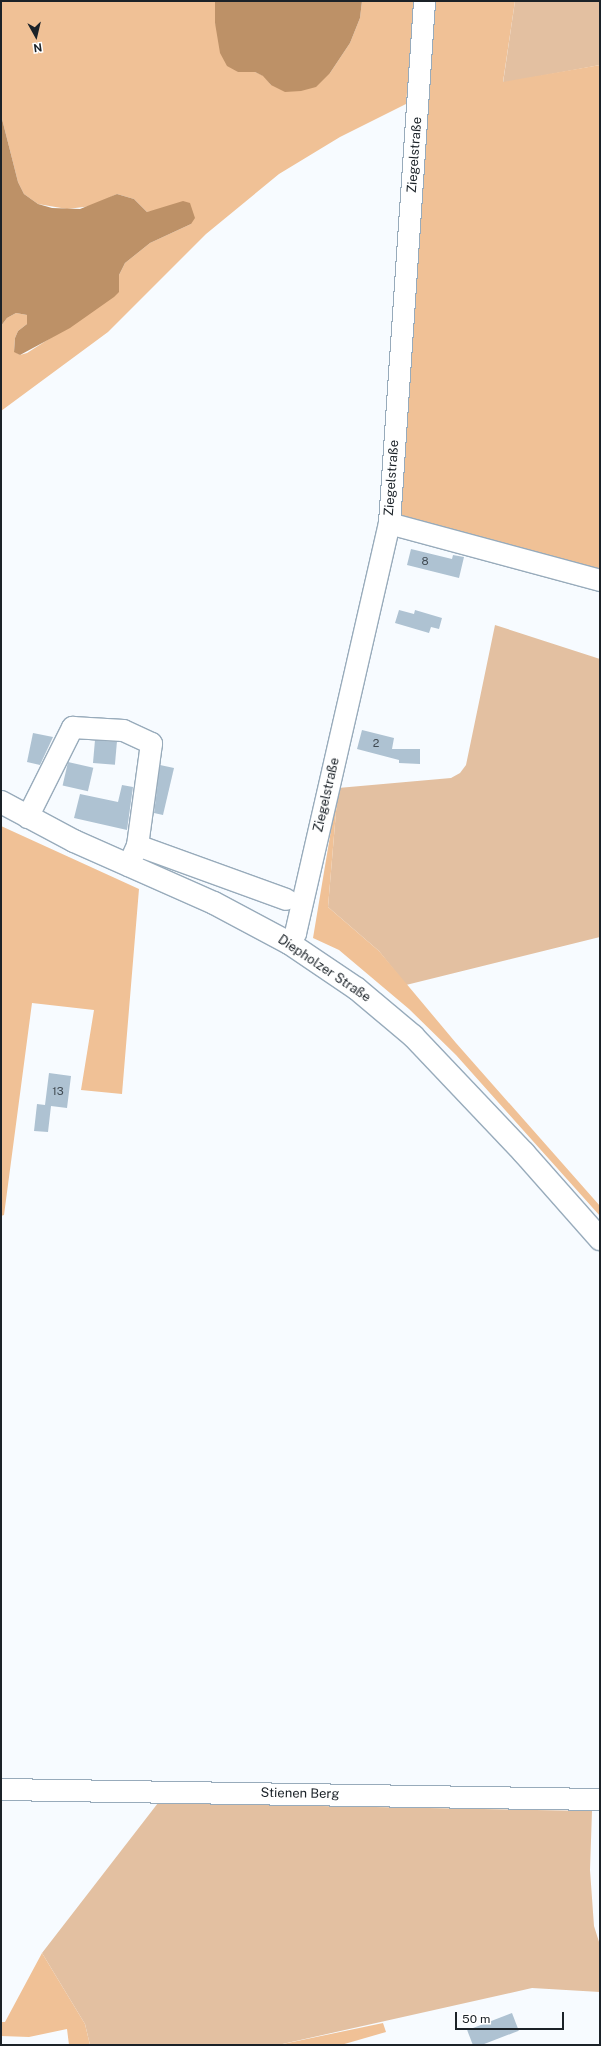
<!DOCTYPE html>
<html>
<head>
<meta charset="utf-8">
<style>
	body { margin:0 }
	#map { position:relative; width:601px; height:2046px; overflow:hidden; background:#f7fbff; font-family:"Public Sans",sans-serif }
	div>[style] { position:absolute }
	.green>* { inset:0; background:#e3c0a1 }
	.forest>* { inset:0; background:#f0c196 }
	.water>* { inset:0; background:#bd9167 }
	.building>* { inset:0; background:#aec2d2; transform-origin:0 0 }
	.roads { filter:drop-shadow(1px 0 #98abbb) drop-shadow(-1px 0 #98abbb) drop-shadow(0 1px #98abbb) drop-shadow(0 -1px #98abbb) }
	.minor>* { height:21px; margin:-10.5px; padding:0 10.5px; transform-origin:10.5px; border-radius:10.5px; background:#fff }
	.major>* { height:22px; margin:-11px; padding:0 11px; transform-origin:11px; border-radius:11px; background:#fff }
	span { translate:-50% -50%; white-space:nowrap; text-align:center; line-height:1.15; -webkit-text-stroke:3px #fff; paint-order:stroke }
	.number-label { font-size:11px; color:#404a52 }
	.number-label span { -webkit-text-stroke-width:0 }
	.street-label { font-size:13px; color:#1b2228 }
	.frame { position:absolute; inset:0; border:2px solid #1b2228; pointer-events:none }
	.north { position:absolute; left:16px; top:16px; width:40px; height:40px; -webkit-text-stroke:3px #fff; paint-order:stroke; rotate:172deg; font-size:11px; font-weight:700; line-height:16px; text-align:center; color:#1b2228 }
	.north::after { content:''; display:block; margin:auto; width:14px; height:18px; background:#1b2228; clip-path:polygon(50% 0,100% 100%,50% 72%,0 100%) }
	.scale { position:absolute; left:455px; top:2012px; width:109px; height:18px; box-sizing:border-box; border:2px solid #1b2228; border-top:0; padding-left:5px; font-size:12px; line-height:14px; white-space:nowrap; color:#1b2228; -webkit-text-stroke:3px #fff; paint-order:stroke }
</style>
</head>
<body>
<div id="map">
	<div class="green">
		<div style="clip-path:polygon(515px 1px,600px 1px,600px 65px,503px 83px)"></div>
		<div style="clip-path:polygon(495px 625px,600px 659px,600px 937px,406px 985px,379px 951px,328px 907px,338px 788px,451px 778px,460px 773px,466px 765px)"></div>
		<div style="clip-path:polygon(158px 1803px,592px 1811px,590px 1870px,594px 1926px,600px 1945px,600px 1992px,532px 1988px,278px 2045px,90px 2045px,85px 2024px,42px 1953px)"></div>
	</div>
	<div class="forest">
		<div style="clip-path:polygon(1px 1px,215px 1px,215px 23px,238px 72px,255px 72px,264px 76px,271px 85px,330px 73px,350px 43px,360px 18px,362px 1px,415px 1px,406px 104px,340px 137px,279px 174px,206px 234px,108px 332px,1px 411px,1px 326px,7px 318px,16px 313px,27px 315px,27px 324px,18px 331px,15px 338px,14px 351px,20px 355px,27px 353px,85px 316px,119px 285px,119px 275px,125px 263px,150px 243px,191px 224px,155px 211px,147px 212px,134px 199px,117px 194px,92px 206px,67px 209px,38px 204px,24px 194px,18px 182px,1px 115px)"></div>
		<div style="clip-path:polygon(435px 1px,515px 1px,503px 82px,600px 65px,600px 570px,396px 516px)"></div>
		<div style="clip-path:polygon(338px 788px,328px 907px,379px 951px,456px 1043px,600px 1206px,600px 1216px,456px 1055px,409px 1009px,339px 950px,313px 938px)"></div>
		<div style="clip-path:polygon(1px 826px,139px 889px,122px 1094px,81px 1090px,94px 1010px,32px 1003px,4px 1215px,1px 1216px)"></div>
		<div style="clip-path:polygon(42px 1953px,85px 2024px,90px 2045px,69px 2045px,67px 2029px,29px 2037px,1px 2036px,1px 2022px,5px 2022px)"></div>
		<div style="clip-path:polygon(383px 2023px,386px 2032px,341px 2045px,278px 2045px)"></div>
	</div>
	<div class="water">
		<div style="clip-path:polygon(215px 1px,362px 1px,360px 18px,350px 43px,330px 73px,316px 87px,301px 91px,285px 92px,271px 85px,263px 76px,255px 72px,238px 72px,227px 66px,220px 53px,215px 23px)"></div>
		<div style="clip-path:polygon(1px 115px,18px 182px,24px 194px,38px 204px,52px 208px,80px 209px,117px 194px,134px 199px,147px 212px,183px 201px,190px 203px,195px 218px,191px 224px,150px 243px,125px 263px,119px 275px,119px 292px,114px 297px,70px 328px,20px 355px,14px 352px,15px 338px,18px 331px,27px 324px,27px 315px,16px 313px,7px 318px,1px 326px)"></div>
	</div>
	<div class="building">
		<div style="clip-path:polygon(411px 549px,452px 559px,453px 555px,464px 557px,459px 578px,407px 565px)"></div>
		<div style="clip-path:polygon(399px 610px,414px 614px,415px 610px,442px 618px,439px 629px,431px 627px,429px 633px,395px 623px)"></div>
		<div style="clip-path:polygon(362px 730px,394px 738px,392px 749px,420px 749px,420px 764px,399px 763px,399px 760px,357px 749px)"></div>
		<div style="clip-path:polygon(33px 733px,53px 737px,40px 765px,27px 762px)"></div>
		<div style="left:95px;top:740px;width:22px;height:23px;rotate:5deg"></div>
		<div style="left:68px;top:762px;width:26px;height:24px;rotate:13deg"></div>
		<div style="clip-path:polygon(160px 765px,174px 768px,163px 815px,154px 813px)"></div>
		<div style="clip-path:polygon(122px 785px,133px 787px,127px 830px,74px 818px,80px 794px,118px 802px)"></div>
		<div style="clip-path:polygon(49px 1073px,71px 1076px,67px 1108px,51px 1106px,48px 1132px,34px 1131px,37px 1104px,45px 1105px)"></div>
		<div style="left:512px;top:2013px;width:19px;height:48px;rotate:69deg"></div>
	</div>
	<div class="roads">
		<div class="minor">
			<div style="left:389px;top:523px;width:219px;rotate:15.1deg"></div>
			<div style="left:27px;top:817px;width:101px;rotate:-63.4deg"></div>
			<div style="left:72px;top:727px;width:51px;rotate:3.4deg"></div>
			<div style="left:123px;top:730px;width:31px;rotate:25deg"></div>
			<div style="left:151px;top:743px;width:103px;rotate:97.8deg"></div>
			<div style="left:137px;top:845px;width:22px;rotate:114deg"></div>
			<div style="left:137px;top:845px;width:158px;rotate:19.9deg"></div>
			<div style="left:289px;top:943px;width:12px;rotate:-59deg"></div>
			<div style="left:295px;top:933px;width:421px;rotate:-77.1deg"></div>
			<div style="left:389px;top:523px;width:523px;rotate:-86.16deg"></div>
			<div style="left:1px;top:1789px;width:599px;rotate:0.96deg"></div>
		</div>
		<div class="major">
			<div style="left:1px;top:802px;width:83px;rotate:28.1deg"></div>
			<div style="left:74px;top:841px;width:153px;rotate:23.9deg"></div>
			<div style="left:214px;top:903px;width:85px;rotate:28.1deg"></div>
			<div style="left:289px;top:943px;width:82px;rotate:34.1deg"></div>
			<div style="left:357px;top:989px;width:73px;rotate:40deg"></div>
			<div style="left:413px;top:1036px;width:161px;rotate:46.5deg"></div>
			<div style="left:524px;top:1153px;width:115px;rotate:48.5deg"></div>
		</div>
	</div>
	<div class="number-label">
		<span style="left:425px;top:561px">8</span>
		<span style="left:376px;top:743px">2</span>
		<span style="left:58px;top:1091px">13</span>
	</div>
	<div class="street-label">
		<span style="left:415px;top:155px;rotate:-86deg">Ziegelstraße</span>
		<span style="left:392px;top:478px;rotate:-86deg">Ziegelstraße</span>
		<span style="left:327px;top:795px;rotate:-77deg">Ziegelstraße</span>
		<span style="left:324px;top:969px;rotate:34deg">Diepholzer Straße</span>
		<span style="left:300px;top:1794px;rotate:1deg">Stienen Berg</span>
	</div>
	<div class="frame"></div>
	<div class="north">N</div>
	<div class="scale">50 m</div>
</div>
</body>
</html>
